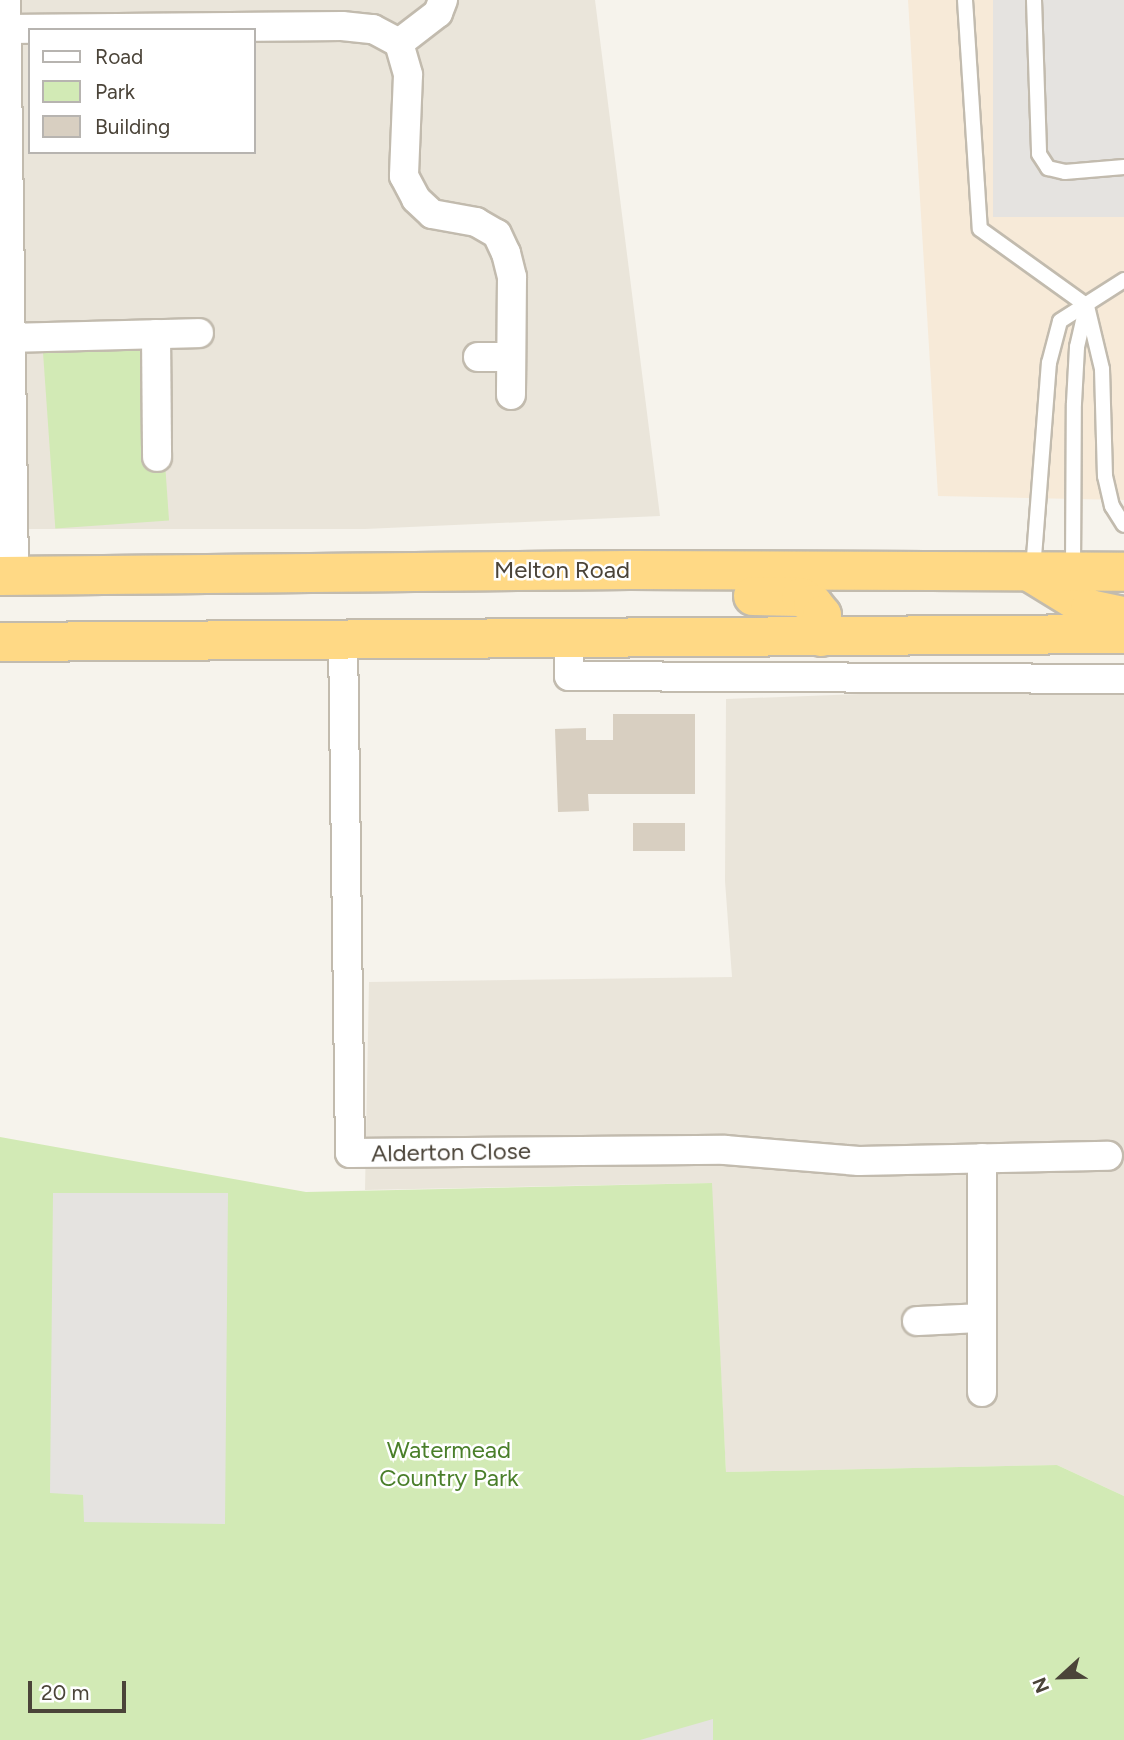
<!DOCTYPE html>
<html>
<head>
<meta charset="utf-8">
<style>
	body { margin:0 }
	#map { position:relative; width:1124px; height:1740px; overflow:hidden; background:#f6f3ec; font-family:Figtree,sans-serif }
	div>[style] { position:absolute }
	.residential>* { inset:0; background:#eae5da }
	.commercial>* { inset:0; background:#f7ead8 }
	.green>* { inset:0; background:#d2eab5; transform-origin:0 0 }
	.parking>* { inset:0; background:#e5e3e0; transform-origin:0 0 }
	.building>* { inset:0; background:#d8cfc1; transform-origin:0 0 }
	.roads { filter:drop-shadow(2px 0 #c2bbae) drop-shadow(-2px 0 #c2bbae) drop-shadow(0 2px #c2bbae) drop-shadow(0 -2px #c2bbae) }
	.service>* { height:14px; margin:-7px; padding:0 7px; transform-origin:7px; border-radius:7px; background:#fff }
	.minor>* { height:28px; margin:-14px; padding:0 14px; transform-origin:14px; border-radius:14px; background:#fff }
	.trunk>* { height:38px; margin:-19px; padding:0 19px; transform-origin:19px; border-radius:19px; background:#ffd985 }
	span { translate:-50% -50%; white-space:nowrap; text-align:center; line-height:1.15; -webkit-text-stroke:5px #fff; paint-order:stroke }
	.street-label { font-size:24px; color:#4b4439 }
	.park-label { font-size:24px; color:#4a7f2a }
	.legend { position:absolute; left:28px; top:28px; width:228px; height:126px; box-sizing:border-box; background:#fff; border:2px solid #b7b4b0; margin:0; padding:9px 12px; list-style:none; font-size:21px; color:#4b4439 }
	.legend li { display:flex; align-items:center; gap:14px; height:35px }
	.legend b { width:35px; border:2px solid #b7b4b0 }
	.north { position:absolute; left:1026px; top:1642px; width:70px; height:70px; -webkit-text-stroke:5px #fff; paint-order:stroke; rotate:248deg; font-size:19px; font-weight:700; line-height:28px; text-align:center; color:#4b4439 }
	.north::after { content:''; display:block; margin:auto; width:24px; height:32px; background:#4b4439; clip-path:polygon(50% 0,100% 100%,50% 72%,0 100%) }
	.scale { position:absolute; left:28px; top:1681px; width:98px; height:32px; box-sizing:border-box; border:4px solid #4b4439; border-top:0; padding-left:9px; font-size:21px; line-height:24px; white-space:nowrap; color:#4b4439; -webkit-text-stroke:5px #fff; paint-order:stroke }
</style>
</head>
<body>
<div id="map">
	<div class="residential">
		<div style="clip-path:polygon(evenodd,0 0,595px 0,660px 516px,365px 529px,0 529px,0 0,30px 30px,254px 30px,254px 152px,30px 152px,30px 30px)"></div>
		<div style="clip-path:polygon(965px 690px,1124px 693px,1124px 1496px,1057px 1465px,726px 1472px,711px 1183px,365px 1190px,369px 982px,732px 977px,725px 881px,726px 699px)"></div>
	</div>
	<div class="commercial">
		<div style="clip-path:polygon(908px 0,1124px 0,1124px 500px,938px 496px)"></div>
	</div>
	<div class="green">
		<div style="left:156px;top:334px;width:187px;height:114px;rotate:86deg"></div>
		<div style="clip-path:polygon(0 1137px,306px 1192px,712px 1183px,726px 1472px,1057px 1465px,1124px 1496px,1124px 1740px,0 1740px)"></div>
	</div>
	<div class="parking">
		<div style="left:993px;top:0;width:131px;height:217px"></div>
		<div style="clip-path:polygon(53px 1193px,228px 1193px,225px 1524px,84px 1522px,83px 1495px,50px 1493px)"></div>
		<div style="clip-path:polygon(713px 1719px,713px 1740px,640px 1740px)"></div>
	</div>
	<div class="building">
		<div style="clip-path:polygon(613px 714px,695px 714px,695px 794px,588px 794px,589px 811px,558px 812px,555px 729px,586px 728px,586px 740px,613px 740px)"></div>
		<div style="left:633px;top:823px;width:52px;height:28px"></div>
	</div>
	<div class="roads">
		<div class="service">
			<div style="left:965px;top:0;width:229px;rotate:86.3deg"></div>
			<div style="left:980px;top:229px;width:132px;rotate:35.7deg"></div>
			<div style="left:1087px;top:306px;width:65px;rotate:76.6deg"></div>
			<div style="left:1102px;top:369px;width:107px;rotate:88.4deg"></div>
			<div style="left:1105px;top:476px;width:31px;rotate:77deg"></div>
			<div style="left:1112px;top:506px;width:22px;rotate:58deg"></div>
			<div style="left:1034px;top:0;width:154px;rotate:88.1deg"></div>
			<div style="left:1039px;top:154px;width:17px;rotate:57deg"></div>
			<div style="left:1048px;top:168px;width:17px;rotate:13deg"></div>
			<div style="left:1065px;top:172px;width:59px;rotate:-4.8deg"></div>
			<div style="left:1073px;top:569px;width:166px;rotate:-89.7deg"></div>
			<div style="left:1074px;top:403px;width:56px;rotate:-86.9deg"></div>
			<div style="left:1077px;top:347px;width:37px;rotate:-77deg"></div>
			<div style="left:1033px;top:570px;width:208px;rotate:-85.6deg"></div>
			<div style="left:1049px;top:363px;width:43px;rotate:-75.3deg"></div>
			<div style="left:1060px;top:321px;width:76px;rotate:-32.6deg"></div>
		</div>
		<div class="minor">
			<div style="left:6px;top:0;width:575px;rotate:89.2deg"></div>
			<div style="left:443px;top:0;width:14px;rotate:111deg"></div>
			<div style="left:438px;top:13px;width:49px;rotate:142.4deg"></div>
			<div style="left:399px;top:43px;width:33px;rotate:74deg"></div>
			<div style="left:408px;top:75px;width:101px;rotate:92.3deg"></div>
			<div style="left:404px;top:176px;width:26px;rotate:62deg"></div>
			<div style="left:416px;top:199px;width:22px;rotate:43deg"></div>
			<div style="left:432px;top:214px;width:45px;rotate:10.3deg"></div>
			<div style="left:476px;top:222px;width:24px;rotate:30deg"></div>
			<div style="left:497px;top:234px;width:21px;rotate:65deg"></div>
			<div style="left:506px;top:253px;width:25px;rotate:76deg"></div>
			<div style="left:512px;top:277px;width:118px;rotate:90.5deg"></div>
			<div style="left:6px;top:29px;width:336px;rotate:-0.5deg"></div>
			<div style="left:342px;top:26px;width:31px;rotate:6deg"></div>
			<div style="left:373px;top:29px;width:30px;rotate:28deg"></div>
			<div style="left:156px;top:334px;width:123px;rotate:89.5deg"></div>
			<div style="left:9px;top:338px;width:190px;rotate:-1.5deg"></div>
			<div style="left:478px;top:357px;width:32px"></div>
			<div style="left:343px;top:638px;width:515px;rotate:89.22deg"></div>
			<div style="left:350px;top:1153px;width:375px;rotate:-0.5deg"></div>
			<div style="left:725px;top:1150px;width:134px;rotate:4.7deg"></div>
			<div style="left:859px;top:1161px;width:249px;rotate:-1.2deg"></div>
			<div style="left:569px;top:638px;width:38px;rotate:90deg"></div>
			<div style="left:569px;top:676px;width:555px;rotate:0.31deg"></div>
			<div style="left:917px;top:1321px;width:63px;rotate:-2.7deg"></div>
			<div style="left:982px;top:1392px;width:234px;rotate:-90deg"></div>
		</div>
		<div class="trunk">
			<div style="left:1033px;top:574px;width:67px;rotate:31.6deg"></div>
			<div style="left:1090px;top:609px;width:35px;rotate:12deg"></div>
			<div style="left:0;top:576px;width:630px;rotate:-0.55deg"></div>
			<div style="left:630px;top:570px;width:494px;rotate:0.2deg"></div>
			<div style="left:753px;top:596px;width:48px;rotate:1.2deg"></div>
			<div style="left:801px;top:597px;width:14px;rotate:30deg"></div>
			<div style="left:813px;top:604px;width:14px;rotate:51deg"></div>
			<div style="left:822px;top:615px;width:22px;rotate:93deg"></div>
			<div style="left:0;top:642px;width:1124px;rotate:-0.41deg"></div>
		</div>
	</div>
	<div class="street-label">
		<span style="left:562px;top:570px">Melton Road</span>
		<span style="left:451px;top:1152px;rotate:-1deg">Alderton Close</span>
	</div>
	<div class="park-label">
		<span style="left:449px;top:1464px">Watermead<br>Country Park</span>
	</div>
	<ul class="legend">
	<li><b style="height:9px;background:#fff"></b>Road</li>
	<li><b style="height:19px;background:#d2eab5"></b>Park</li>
	<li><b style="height:19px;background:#d8cfc1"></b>Building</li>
	</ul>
	<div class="north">N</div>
	<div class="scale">20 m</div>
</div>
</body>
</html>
